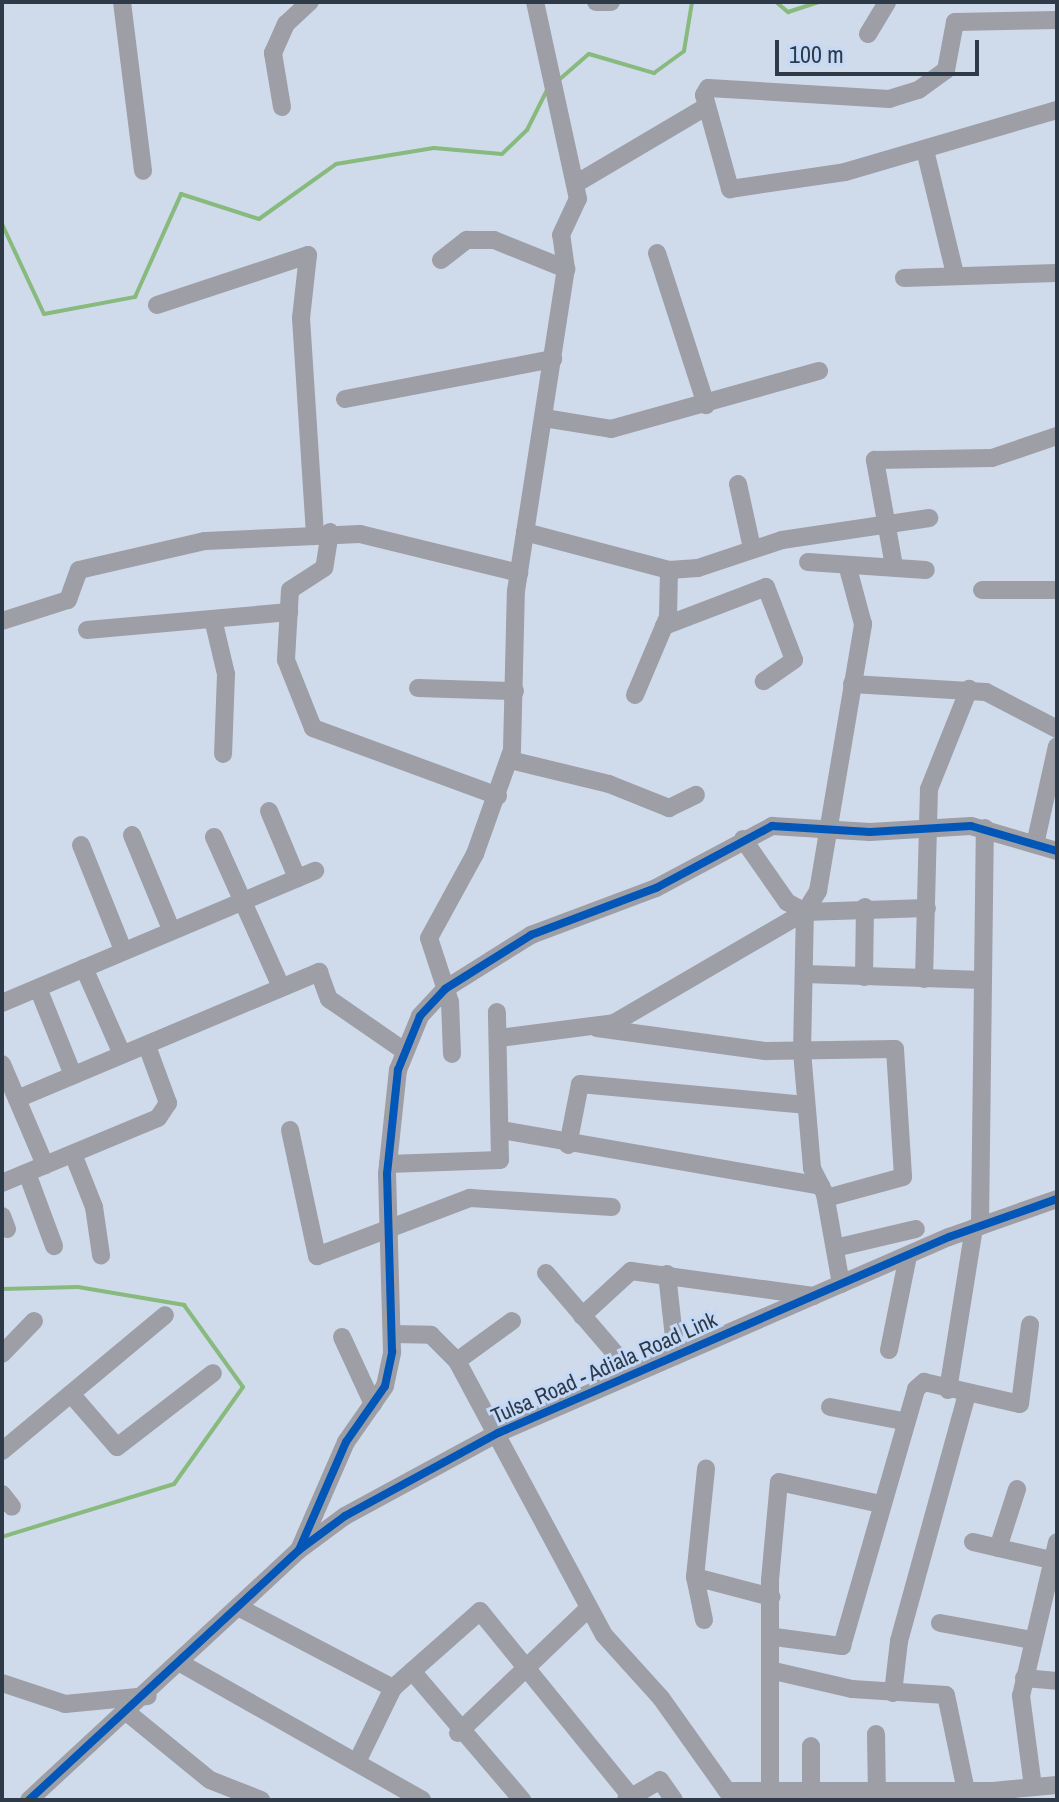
<!DOCTYPE html>
<html>
<head>
<meta charset="utf-8">
<style>
	body { margin:0 }
	#map { position:relative; width:1059px; height:1802px; overflow:hidden; background:#cfdbeb; font-family:"Archivo Narrow",sans-serif }
	div>[style] { position:absolute }
	.stream>* { height:4px; margin:-2px; padding:0 2px; transform-origin:2px; border-radius:2px; background:#88b97d }
	.minor>* { height:18px; margin:-9px; padding:0 9px; transform-origin:9px; border-radius:9px; background:#9d9ea6 }
	.cycleway>* { height:8px; margin:-4px; padding:0 4px; transform-origin:4px; border-radius:4px; background:#0057b8 }
	span { translate:-50% -50%; white-space:nowrap; text-align:center; line-height:1.15; -webkit-text-stroke:6px #c3d9f7; paint-order:stroke }
	.street-label { font-size:22px; color:#2f3a49 }
	.frame { position:absolute; inset:0; border:4px solid #2f3a49; pointer-events:none }
	.scale { position:absolute; left:775px; top:40px; width:204px; height:36px; box-sizing:border-box; border:4px solid #2f3a49; border-top:0; padding-left:10px; font-size:24px; line-height:28px; white-space:nowrap; color:#2f3a49; -webkit-text-stroke:6px #c3d9f7; paint-order:stroke }
</style>
</head>
<body>
<div id="map">
	<div class="stream">
		<div style="left:776px;top:2px;width:16px;rotate:40deg"></div>
		<div style="left:788px;top:12px;width:33px;rotate:-18deg"></div>
		<div style="left:560px;top:79px;width:38px;rotate:-41deg"></div>
		<div style="left:589px;top:54px;width:68px;rotate:16.3deg"></div>
		<div style="left:654px;top:73px;width:37px;rotate:-36deg"></div>
		<div style="left:684px;top:51px;width:50px;rotate:-80.7deg"></div>
		<div style="left:2px;top:224px;width:99px;rotate:65deg"></div>
		<div style="left:44px;top:314px;width:93px;rotate:-10.6deg"></div>
		<div style="left:135px;top:297px;width:113px;rotate:-65.9deg"></div>
		<div style="left:181px;top:194px;width:82px;rotate:17.8deg"></div>
		<div style="left:259px;top:219px;width:95px;rotate:-35.5deg"></div>
		<div style="left:336px;top:164px;width:99px;rotate:-9.3deg"></div>
		<div style="left:434px;top:148px;width:68px;rotate:5deg"></div>
		<div style="left:502px;top:154px;width:35px;rotate:-44deg"></div>
		<div style="left:527px;top:130px;width:45px;rotate:-63.4deg"></div>
		<div style="left:2px;top:1289px;width:76px;rotate:-1.5deg"></div>
		<div style="left:78px;top:1287px;width:108px;rotate:9.6deg"></div>
		<div style="left:184px;top:1305px;width:101px;rotate:54.3deg"></div>
		<div style="left:243px;top:1387px;width:119px;rotate:125.4deg"></div>
		<div style="left:174px;top:1484px;width:180px;rotate:162.9deg"></div>
	</div>
	<div class="minor">
		<div style="left:122px;top:2px;width:170px;rotate:82.9deg"></div>
		<div style="left:596px;top:2px;width:15px"></div>
		<div style="left:1057px;top:20px;width:102px;rotate:178.9deg"></div>
		<div style="left:955px;top:22px;width:49px;rotate:100.6deg"></div>
		<div style="left:946px;top:70px;width:34px;rotate:144deg"></div>
		<div style="left:918px;top:90px;width:30px;rotate:163deg"></div>
		<div style="left:889px;top:99px;width:181px;rotate:-176.5deg"></div>
		<div style="left:708px;top:88px;width:8px;rotate:120deg"></div>
		<div style="left:704px;top:95px;width:98px;rotate:74.5deg"></div>
		<div style="left:730px;top:189px;width:116px;rotate:-8.4deg"></div>
		<div style="left:845px;top:172px;width:221px;rotate:-16.3deg"></div>
		<div style="left:868px;top:34px;width:37px;rotate:-59deg"></div>
		<div style="left:282px;top:107px;width:55px;rotate:-99.5deg"></div>
		<div style="left:273px;top:53px;width:32px;rotate:-66deg"></div>
		<div style="left:286px;top:24px;width:33px;rotate:-43deg"></div>
		<div style="left:925px;top:150px;width:128px;rotate:76.4deg"></div>
		<div style="left:577px;top:183px;width:147px;rotate:-30.6deg"></div>
		<div style="left:657px;top:253px;width:160px;rotate:72.1deg"></div>
		<div style="left:441px;top:260px;width:33px;rotate:-38deg"></div>
		<div style="left:467px;top:240px;width:27px"></div>
		<div style="left:494px;top:240px;width:78px;rotate:21.9deg"></div>
		<div style="left:904px;top:278px;width:153px;rotate:-1.9deg"></div>
		<div style="left:157px;top:305px;width:159px;rotate:-18.3deg"></div>
		<div style="left:308px;top:255px;width:63px;rotate:96.3deg"></div>
		<div style="left:301px;top:318px;width:215px;rotate:86.3deg"></div>
		<div style="left:345px;top:399px;width:212px;rotate:-10.9deg"></div>
		<div style="left:544px;top:418px;width:68px;rotate:9.3deg"></div>
		<div style="left:611px;top:429px;width:216px;rotate:-15.6deg"></div>
		<div style="left:738px;top:484px;width:66px;rotate:77.7deg"></div>
		<div style="left:330px;top:532px;width:36px;rotate:99deg"></div>
		<div style="left:324px;top:568px;width:40px;rotate:147.1deg"></div>
		<div style="left:290px;top:590px;width:70px;rotate:93.3deg"></div>
		<div style="left:286px;top:660px;width:73px;rotate:68.3deg"></div>
		<div style="left:313px;top:728px;width:197px;rotate:20.2deg"></div>
		<div style="left:525px;top:532px;width:149px;rotate:14.8deg"></div>
		<div style="left:669px;top:570px;width:29px;rotate:-4deg"></div>
		<div style="left:698px;top:568px;width:89px;rotate:-18.4deg"></div>
		<div style="left:782px;top:540px;width:149px;rotate:-8.5deg"></div>
		<div style="left:808px;top:562px;width:118px;rotate:3.9deg"></div>
		<div style="left:894px;top:566px;width:108px;rotate:-100.2deg"></div>
		<div style="left:875px;top:460px;width:117px;rotate:-1deg"></div>
		<div style="left:992px;top:458px;width:69px;rotate:-18.7deg"></div>
		<div style="left:982px;top:590px;width:75px"></div>
		<div style="left:213px;top:619px;width:57px;rotate:76.7deg"></div>
		<div style="left:226px;top:674px;width:80px;rotate:92.1deg"></div>
		<div style="left:2px;top:621px;width:69px;rotate:-17.7deg"></div>
		<div style="left:68px;top:600px;width:32px;rotate:-70deg"></div>
		<div style="left:79px;top:570px;width:129px;rotate:-13deg"></div>
		<div style="left:205px;top:541px;width:155px;rotate:-2.6deg"></div>
		<div style="left:360px;top:534px;width:164px;rotate:13.8deg"></div>
		<div style="left:664px;top:626px;width:109px;rotate:-20.9deg"></div>
		<div style="left:766px;top:587px;width:78px;rotate:69deg"></div>
		<div style="left:794px;top:660px;width:37px;rotate:145deg"></div>
		<div style="left:87px;top:630px;width:203px;rotate:-5.1deg"></div>
		<div style="left:852px;top:684px;width:134px;rotate:3.4deg"></div>
		<div style="left:986px;top:692px;width:80px;rotate:27.5deg"></div>
		<div style="left:418px;top:688px;width:97px;rotate:1.8deg"></div>
		<div style="left:635px;top:695px;width:85px;rotate:-67.1deg"></div>
		<div style="left:668px;top:617px;width:47px;rotate:-88.8deg"></div>
		<div style="left:510px;top:760px;width:102px;rotate:13.6deg"></div>
		<div style="left:609px;top:784px;width:65px;rotate:21.8deg"></div>
		<div style="left:669px;top:808px;width:30px;rotate:-26deg"></div>
		<div style="left:269px;top:811px;width:73px;rotate:67.3deg"></div>
		<div style="left:132px;top:835px;width:102px;rotate:67.5deg"></div>
		<div style="left:214px;top:837px;width:164px;rotate:65.9deg"></div>
		<div style="left:743px;top:839px;width:77px;rotate:55.1deg"></div>
		<div style="left:787px;top:902px;width:21px;rotate:29deg"></div>
		<div style="left:1036px;top:840px;width:96px;rotate:-77.4deg"></div>
		<div style="left:81px;top:845px;width:113px;rotate:68.2deg"></div>
		<div style="left:84px;top:968px;width:94px;rotate:66.2deg"></div>
		<div style="left:805px;top:974px;width:178px;rotate:1.9deg"></div>
		<div style="left:864px;top:977px;width:70px;rotate:-89.2deg"></div>
		<div style="left:924px;top:979px;width:190px;rotate:-88.5deg"></div>
		<div style="left:929px;top:789px;width:108px;rotate:-68.2deg"></div>
		<div style="left:38px;top:988px;width:94px;rotate:68.1deg"></div>
		<div style="left:2px;top:1003px;width:340px;rotate:-22.9deg"></div>
		<div style="left:597px;top:1028px;width:171px;rotate:7.8deg"></div>
		<div style="left:766px;top:1051px;width:129px;rotate:-0.9deg"></div>
		<div style="left:895px;top:1049px;width:128px;rotate:86.4deg"></div>
		<div style="left:903px;top:1177px;width:80px;rotate:164.7deg"></div>
		<div style="left:499px;top:1038px;width:116px;rotate:-7.4deg"></div>
		<div style="left:614px;top:1023px;width:221px;rotate:-30.2deg"></div>
		<div style="left:805px;top:912px;width:122px;rotate:-1.9deg"></div>
		<div style="left:452px;top:1054px;width:52px;rotate:-92.2deg"></div>
		<div style="left:450px;top:1002px;width:67px;rotate:-108.2deg"></div>
		<div style="left:429px;top:938px;width:96px;rotate:-61.3deg"></div>
		<div style="left:475px;top:854px;width:110px;rotate:-70.4deg"></div>
		<div style="left:512px;top:750px;width:159px;rotate:-88.6deg"></div>
		<div style="left:516px;top:591px;width:326px;rotate:-81.2deg"></div>
		<div style="left:566px;top:269px;width:34px;rotate:-98deg"></div>
		<div style="left:561px;top:235px;width:40px;rotate:-65deg"></div>
		<div style="left:578px;top:199px;width:202px;rotate:-102.3deg"></div>
		<div style="left:2px;top:1064px;width:110px;rotate:66.9deg"></div>
		<div style="left:17px;top:1099px;width:328px;rotate:-22.8deg"></div>
		<div style="left:319px;top:972px;width:29px;rotate:70deg"></div>
		<div style="left:329px;top:999px;width:90px;rotate:34.6deg"></div>
		<div style="left:290px;top:1130px;width:129px;rotate:77.9deg"></div>
		<div style="left:317px;top:1256px;width:164px;rotate:-20.8deg"></div>
		<div style="left:470px;top:1198px;width:142px;rotate:3.6deg"></div>
		<div style="left:501px;top:1130px;width:325px;rotate:9.9deg"></div>
		<div style="left:568px;top:1145px;width:62px;rotate:-78.9deg"></div>
		<div style="left:580px;top:1084px;width:226px;rotate:5.3deg"></div>
		<div style="left:73px;top:1154px;width:57px;rotate:68.4deg"></div>
		<div style="left:94px;top:1207px;width:49px;rotate:81.7deg"></div>
		<div style="left:388px;top:1164px;width:112px;rotate:-2deg"></div>
		<div style="left:500px;top:1160px;width:148px;rotate:-91.2deg"></div>
		<div style="left:27px;top:1173px;width:78px;rotate:69.7deg"></div>
		<div style="left:2px;top:1183px;width:169px;rotate:-22.6deg"></div>
		<div style="left:158px;top:1118px;width:18px;rotate:-56deg"></div>
		<div style="left:168px;top:1103px;width:61px;rotate:-110.2deg"></div>
		<div style="left:2px;top:1216px;width:14px;rotate:69deg"></div>
		<div style="left:980px;top:1226px;width:398px;rotate:-89.3deg"></div>
		<div style="left:835px;top:1248px;width:83px;rotate:-13.2deg"></div>
		<div style="left:546px;top:1273px;width:133px;rotate:49.3deg"></div>
		<div style="left:667px;top:1274px;width:82px;rotate:83.7deg"></div>
		<div style="left:841px;top:1284px;width:91px;rotate:-100.1deg"></div>
		<div style="left:825px;top:1194px;width:29px;rotate:-117deg"></div>
		<div style="left:812px;top:1168px;width:116px;rotate:-94.9deg"></div>
		<div style="left:802px;top:1052px;width:140px;rotate:-88.8deg"></div>
		<div style="left:805px;top:912px;width:25px;rotate:-58deg"></div>
		<div style="left:818px;top:891px;width:271px;rotate:-80.4deg"></div>
		<div style="left:863px;top:624px;width:54px;rotate:-105.1deg"></div>
		<div style="left:582px;top:1316px;width:67px;rotate:-42.6deg"></div>
		<div style="left:631px;top:1271px;width:184px;rotate:7.8deg"></div>
		<div style="left:392px;top:1334px;width:39px;rotate:1deg"></div>
		<div style="left:431px;top:1335px;width:37px;rotate:45deg"></div>
		<div style="left:457px;top:1361px;width:311px;rotate:61.8deg"></div>
		<div style="left:604px;top:1635px;width:85px;rotate:47.9deg"></div>
		<div style="left:661px;top:1698px;width:114px;rotate:54.6deg"></div>
		<div style="left:727px;top:1791px;width:266px"></div>
		<div style="left:993px;top:1791px;width:9px;rotate:84deg"></div>
		<div style="left:342px;top:1337px;width:74px;rotate:65.2deg"></div>
		<div style="left:889px;top:1350px;width:96px;rotate:-78.6deg"></div>
		<div style="left:2px;top:1354px;width:46px;rotate:-45.9deg"></div>
		<div style="left:457px;top:1361px;width:68px;rotate:-36deg"></div>
		<div style="left:948px;top:1390px;width:164px;rotate:-80.9deg"></div>
		<div style="left:71px;top:1394px;width:70px;rotate:49deg"></div>
		<div style="left:117px;top:1447px;width:121px;rotate:-37.6deg"></div>
		<div style="left:830px;top:1407px;width:74px;rotate:10.9deg"></div>
		<div style="left:2px;top:1451px;width:212px;rotate:-39.8deg"></div>
		<div style="left:2px;top:1494px;width:16px;rotate:52deg"></div>
		<div style="left:973px;top:1542px;width:80px;rotate:13deg"></div>
		<div style="left:998px;top:1548px;width:62px;rotate:-72.1deg"></div>
		<div style="left:299px;top:1550px;width:118px;rotate:-66.5deg"></div>
		<div style="left:346px;top:1442px;width:68px;rotate:-55.1deg"></div>
		<div style="left:385px;top:1386px;width:35px;rotate:-78deg"></div>
		<div style="left:392px;top:1352px;width:178px;rotate:-91.6deg"></div>
		<div style="left:387px;top:1174px;width:105px;rotate:-84deg"></div>
		<div style="left:398px;top:1070px;width:58px;rotate:-67.8deg"></div>
		<div style="left:420px;top:1016px;width:37px;rotate:-47deg"></div>
		<div style="left:445px;top:989px;width:102px;rotate:-32.1deg"></div>
		<div style="left:531px;top:935px;width:134px;rotate:-20.6deg"></div>
		<div style="left:656px;top:888px;width:132px;rotate:-28.1deg"></div>
		<div style="left:772px;top:826px;width:98px;rotate:3.5deg"></div>
		<div style="left:870px;top:832px;width:101px;rotate:-3.4deg"></div>
		<div style="left:971px;top:826px;width:90px;rotate:16.2deg"></div>
		<div style="left:695px;top:1577px;width:79px;rotate:14.7deg"></div>
		<div style="left:240px;top:1608px;width:173px;rotate:27.6deg"></div>
		<div style="left:704px;top:1620px;width:44px;rotate:-101.8deg"></div>
		<div style="left:695px;top:1577px;width:109px;rotate:-84.2deg"></div>
		<div style="left:940px;top:1623px;width:94px;rotate:10.5deg"></div>
		<div style="left:775px;top:1637px;width:68px;rotate:7.7deg"></div>
		<div style="left:842px;top:1646px;width:267px;rotate:-73.9deg"></div>
		<div style="left:916px;top:1389px;width:11px;rotate:-41deg"></div>
		<div style="left:924px;top:1382px;width:98px;rotate:12.9deg"></div>
		<div style="left:1020px;top:1404px;width:80px;rotate:-82.8deg"></div>
		<div style="left:182px;top:1664px;width:276px;rotate:29.5deg"></div>
		<div style="left:412px;top:1671px;width:170px;rotate:49.5deg"></div>
		<div style="left:774px;top:1671px;width:80px;rotate:13deg"></div>
		<div style="left:852px;top:1689px;width:94px;rotate:3.7deg"></div>
		<div style="left:946px;top:1695px;width:98px;rotate:78.2deg"></div>
		<div style="left:1024px;top:1678px;width:33px;rotate:5deg"></div>
		<div style="left:2px;top:1683px;width:66px;rotate:18.4deg"></div>
		<div style="left:65px;top:1704px;width:83px;rotate:-5.5deg"></div>
		<div style="left:893px;top:1693px;width:52px;rotate:-83.4deg"></div>
		<div style="left:899px;top:1641px;width:256px;rotate:-74.6deg"></div>
		<div style="left:129px;top:1714px;width:104px;rotate:39.2deg"></div>
		<div style="left:210px;top:1780px;width:55px;rotate:21.4deg"></div>
		<div style="left:458px;top:1733px;width:181px;rotate:-43.7deg"></div>
		<div style="left:876px;top:1734px;width:66px;rotate:89.1deg"></div>
		<div style="left:357px;top:1762px;width:82px;rotate:-64.1deg"></div>
		<div style="left:393px;top:1688px;width:116px;rotate:-41.5deg"></div>
		<div style="left:480px;top:1611px;width:240px;rotate:50.9deg"></div>
		<div style="left:1033px;top:1787px;width:92px;rotate:-97.5deg"></div>
		<div style="left:1021px;top:1696px;width:158px;rotate:-76.8deg"></div>
		<div style="left:993px;top:1791px;width:64px;rotate:-5.4deg"></div>
		<div style="left:811px;top:1793px;width:47px;rotate:-90deg"></div>
		<div style="left:29px;top:1800px;width:368px;rotate:-42.8deg"></div>
		<div style="left:299px;top:1550px;width:57px;rotate:-36.5deg"></div>
		<div style="left:345px;top:1516px;width:174px;rotate:-28.5deg"></div>
		<div style="left:498px;top:1433px;width:492px;rotate:-23.5deg"></div>
		<div style="left:949px;top:1237px;width:114px;rotate:-19.4deg"></div>
		<div style="left:626px;top:1800px;width:39px;rotate:-30deg"></div>
		<div style="left:660px;top:1780px;width:24px;rotate:55deg"></div>
		<div style="left:770px;top:1800px;width:220px;rotate:-90deg"></div>
		<div style="left:770px;top:1580px;width:98px;rotate:-84.8deg"></div>
		<div style="left:779px;top:1482px;width:104px;rotate:12.2deg"></div>
	</div>
	<div class="cycleway">
		<div style="left:299px;top:1550px;width:118px;rotate:-66.5deg"></div>
		<div style="left:346px;top:1442px;width:68px;rotate:-55.1deg"></div>
		<div style="left:385px;top:1386px;width:35px;rotate:-78deg"></div>
		<div style="left:392px;top:1352px;width:178px;rotate:-91.6deg"></div>
		<div style="left:387px;top:1174px;width:105px;rotate:-84deg"></div>
		<div style="left:398px;top:1070px;width:58px;rotate:-67.8deg"></div>
		<div style="left:420px;top:1016px;width:37px;rotate:-47deg"></div>
		<div style="left:445px;top:989px;width:102px;rotate:-32.1deg"></div>
		<div style="left:531px;top:935px;width:134px;rotate:-20.6deg"></div>
		<div style="left:656px;top:888px;width:132px;rotate:-28.1deg"></div>
		<div style="left:772px;top:826px;width:98px;rotate:3.5deg"></div>
		<div style="left:870px;top:832px;width:101px;rotate:-3.4deg"></div>
		<div style="left:971px;top:826px;width:90px;rotate:16.2deg"></div>
		<div style="left:29px;top:1800px;width:368px;rotate:-42.8deg"></div>
		<div style="left:299px;top:1550px;width:57px;rotate:-36.5deg"></div>
		<div style="left:345px;top:1516px;width:174px;rotate:-28.5deg"></div>
		<div style="left:498px;top:1433px;width:492px;rotate:-23.5deg"></div>
		<div style="left:949px;top:1237px;width:114px;rotate:-19.4deg"></div>
	</div>
	<div class="street-label">
		<span style="left:604px;top:1368px;rotate:-24deg">Tulsa Road - Adiala Road Link</span>
	</div>
	<div class="frame"></div>
	<div class="scale">100 m</div>
</div>
</body>
</html>
